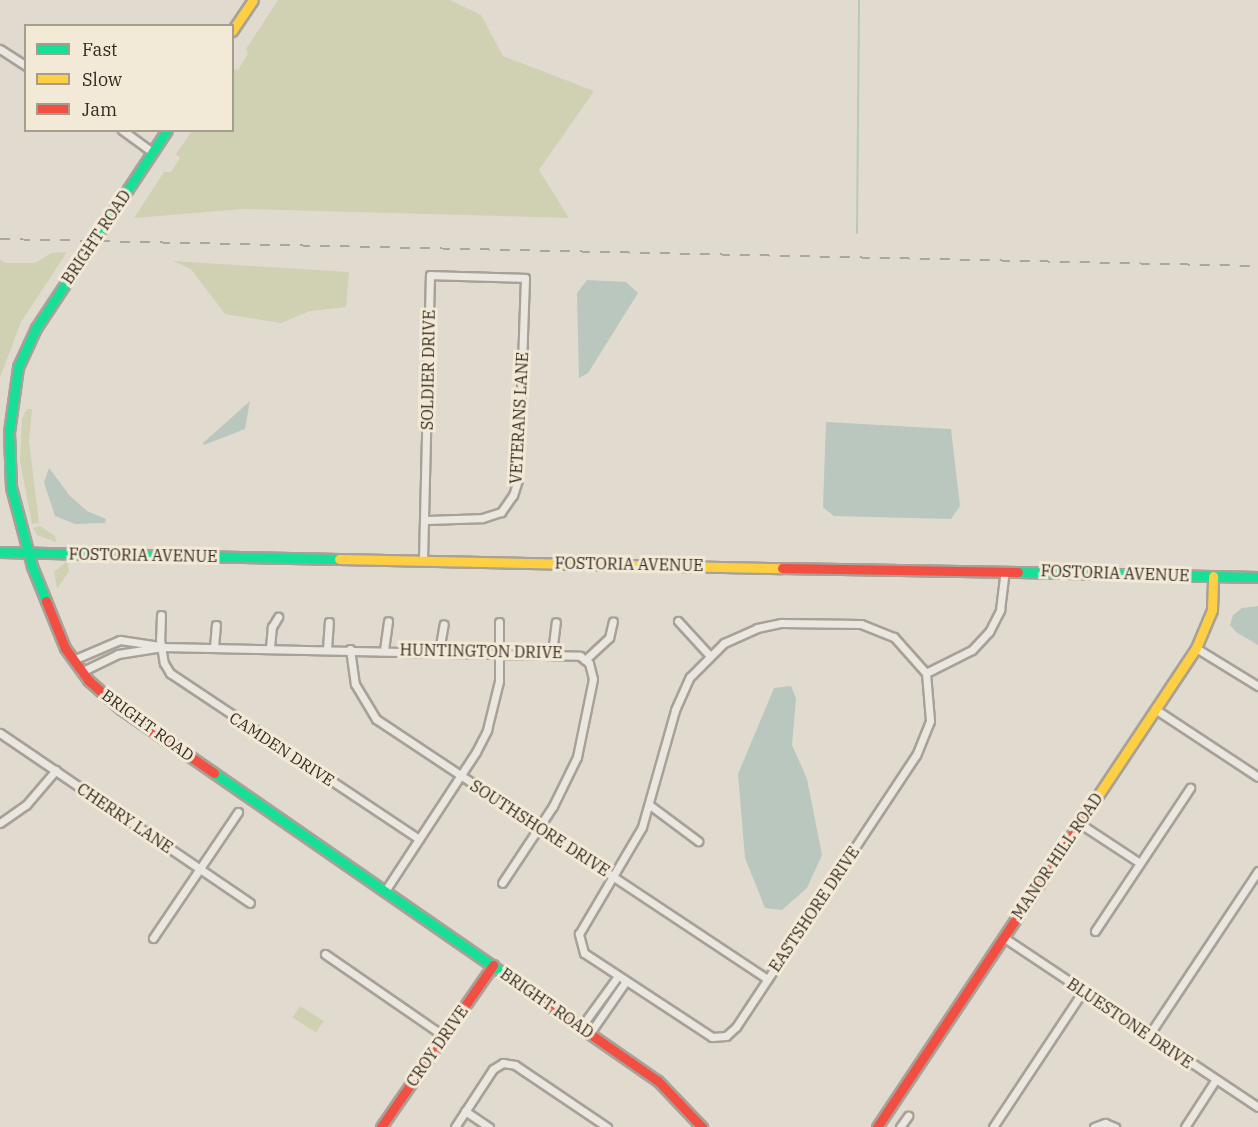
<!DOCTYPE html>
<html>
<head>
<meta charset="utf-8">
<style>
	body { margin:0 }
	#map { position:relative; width:1258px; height:1127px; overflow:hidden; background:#e1dbcf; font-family:"IBM Plex Serif",serif }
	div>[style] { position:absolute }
	.green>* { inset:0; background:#d0d0b3; transform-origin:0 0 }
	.water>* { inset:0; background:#b9c7be }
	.stream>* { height:2px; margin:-1px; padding:0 1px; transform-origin:1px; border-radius:1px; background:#b9c7be }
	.roads { filter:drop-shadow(2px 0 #a7a198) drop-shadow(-2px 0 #a7a198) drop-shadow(0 2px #a7a198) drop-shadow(0 -2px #a7a198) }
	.street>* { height:7px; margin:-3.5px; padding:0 3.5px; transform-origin:3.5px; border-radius:3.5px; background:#eae7e0 }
	.fast>* { height:9px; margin:-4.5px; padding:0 4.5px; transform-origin:4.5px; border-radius:4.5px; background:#16e098 }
	.slow>* { height:9px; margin:-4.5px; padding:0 4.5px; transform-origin:4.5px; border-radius:4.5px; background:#ffcf43 }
	.jam>* { height:9px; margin:-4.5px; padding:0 4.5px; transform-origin:4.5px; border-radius:4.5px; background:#f24e42 }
	.rail>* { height:2px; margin-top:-1px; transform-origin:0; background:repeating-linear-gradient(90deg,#aaa6a0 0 10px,transparent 0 20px) }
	span { translate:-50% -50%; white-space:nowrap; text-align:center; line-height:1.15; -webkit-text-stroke:6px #f2e9d6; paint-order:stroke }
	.street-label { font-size:16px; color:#352a21 }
	.legend { position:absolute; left:24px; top:24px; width:210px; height:108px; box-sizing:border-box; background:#f2e9d6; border:2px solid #a69d8e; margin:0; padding:8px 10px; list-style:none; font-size:18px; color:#352a21 }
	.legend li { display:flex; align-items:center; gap:12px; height:30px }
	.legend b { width:30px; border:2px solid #a69d8e }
</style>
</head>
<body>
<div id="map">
	<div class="green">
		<div style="clip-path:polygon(278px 0,450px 0,481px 15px,503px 56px,594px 91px,539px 170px,569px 218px,244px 209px,134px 218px,164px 172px,171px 172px,180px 158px,176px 154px,192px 131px,232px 130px,233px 69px,238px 70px,248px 54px,246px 49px)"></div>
		<div style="clip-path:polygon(67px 252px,21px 322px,0 378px,0 259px,5px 263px,35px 263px,51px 253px)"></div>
		<div style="clip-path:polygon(173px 261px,349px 272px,346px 307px,310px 311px,281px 323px,225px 314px,191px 269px)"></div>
		<div style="clip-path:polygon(27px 409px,32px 409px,29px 441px,39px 523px,32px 524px,20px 461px,22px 418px)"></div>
		<div style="clip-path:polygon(40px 526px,55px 536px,56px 542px,37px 535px,33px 528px)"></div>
		<div style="clip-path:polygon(67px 561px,69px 571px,57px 589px,54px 572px)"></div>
		<div style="left:300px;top:1006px;width:28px;height:14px;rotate:32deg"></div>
	</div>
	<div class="water">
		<div style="clip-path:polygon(587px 280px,626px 282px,638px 293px,588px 373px,579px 378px,577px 293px)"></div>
		<div style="clip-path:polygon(250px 401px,245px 429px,204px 445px,203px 443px)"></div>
		<div style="clip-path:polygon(826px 422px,951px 429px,960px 506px,951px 519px,834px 516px,823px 507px)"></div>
		<div style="clip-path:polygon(49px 468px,70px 496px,87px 511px,106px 519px,105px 523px,75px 524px,55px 516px,44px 482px)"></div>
		<div style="clip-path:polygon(1258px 606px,1258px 645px,1236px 632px,1230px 625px,1233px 615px,1242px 608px)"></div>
		<div style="clip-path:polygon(791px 686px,796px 698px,792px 745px,807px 779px,822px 855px,807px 888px,782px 910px,765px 908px,745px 858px,738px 774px,774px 688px)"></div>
	</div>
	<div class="stream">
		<div style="left:857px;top:233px;width:233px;rotate:-89.5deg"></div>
	</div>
	<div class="roads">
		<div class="street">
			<div style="left:0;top:49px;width:31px;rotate:33deg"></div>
			<div style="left:122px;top:130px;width:37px;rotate:36deg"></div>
			<div style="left:423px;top:560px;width:285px;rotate:-88.6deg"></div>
			<div style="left:430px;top:275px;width:95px;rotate:1.8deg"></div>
			<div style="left:525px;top:278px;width:202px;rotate:92deg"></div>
			<div style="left:518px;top:480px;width:16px;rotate:108deg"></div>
			<div style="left:513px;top:495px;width:21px;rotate:125deg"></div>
			<div style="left:501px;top:512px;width:20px;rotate:162deg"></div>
			<div style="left:482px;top:518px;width:58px;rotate:178deg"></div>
			<div style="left:161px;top:615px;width:24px;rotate:92deg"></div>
			<div style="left:160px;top:639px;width:24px;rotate:81deg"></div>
			<div style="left:164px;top:663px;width:12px;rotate:59deg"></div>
			<div style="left:170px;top:673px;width:299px;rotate:33.7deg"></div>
			<div style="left:678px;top:621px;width:46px;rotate:47.6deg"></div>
			<div style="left:781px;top:623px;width:80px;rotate:0.7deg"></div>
			<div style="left:861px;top:624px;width:35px;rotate:22deg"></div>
			<div style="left:894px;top:637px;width:48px;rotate:48.4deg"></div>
			<div style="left:926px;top:673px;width:48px;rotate:85.2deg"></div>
			<div style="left:930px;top:721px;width:37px;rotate:112deg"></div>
			<div style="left:916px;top:755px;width:326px;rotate:123.5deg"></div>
			<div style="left:736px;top:1027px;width:13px;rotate:138deg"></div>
			<div style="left:726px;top:1036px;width:14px;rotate:176deg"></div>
			<div style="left:712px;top:1037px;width:153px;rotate:-146.7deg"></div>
			<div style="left:584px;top:953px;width:20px;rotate:-105deg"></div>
			<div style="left:579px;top:934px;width:124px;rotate:-59.5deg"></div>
			<div style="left:642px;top:827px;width:122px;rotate:-74.2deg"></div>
			<div style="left:675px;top:710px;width:36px;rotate:-66deg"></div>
			<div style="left:690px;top:677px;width:48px;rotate:-45deg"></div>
			<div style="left:724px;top:643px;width:36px;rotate:-24deg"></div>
			<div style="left:757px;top:628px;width:25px;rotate:-12deg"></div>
			<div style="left:214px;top:647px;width:22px;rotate:-85deg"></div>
			<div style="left:270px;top:648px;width:21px;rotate:-85deg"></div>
			<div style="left:272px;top:627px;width:12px;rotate:-59deg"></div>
			<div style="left:1196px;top:648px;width:73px;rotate:31.5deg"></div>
			<div style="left:327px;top:649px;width:27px;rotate:-86deg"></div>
			<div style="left:350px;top:649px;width:35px;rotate:82deg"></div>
			<div style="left:355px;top:684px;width:41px;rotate:59deg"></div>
			<div style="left:376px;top:719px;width:470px;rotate:33.6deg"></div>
			<div style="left:384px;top:650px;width:29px;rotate:-82deg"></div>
			<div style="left:439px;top:651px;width:27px;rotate:-80deg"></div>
			<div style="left:552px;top:653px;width:31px;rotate:-83deg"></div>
			<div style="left:73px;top:660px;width:51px;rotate:-23.1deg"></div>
			<div style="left:120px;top:640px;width:40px;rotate:8.5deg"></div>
			<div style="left:585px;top:660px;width:33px;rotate:-43deg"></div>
			<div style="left:609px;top:638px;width:17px;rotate:-77deg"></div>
			<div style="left:81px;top:672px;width:41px;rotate:-25.9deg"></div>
			<div style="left:118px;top:654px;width:45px;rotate:-9deg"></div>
			<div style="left:162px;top:647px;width:418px;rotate:1.2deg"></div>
			<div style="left:580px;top:656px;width:11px;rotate:38deg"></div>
			<div style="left:589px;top:663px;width:16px;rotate:76deg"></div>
			<div style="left:593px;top:679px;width:80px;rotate:101.6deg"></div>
			<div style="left:577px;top:757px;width:55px;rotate:116.1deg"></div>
			<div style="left:553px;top:806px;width:92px;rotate:123.5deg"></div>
			<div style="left:926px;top:673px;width:51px;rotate:-26.6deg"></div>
			<div style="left:972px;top:650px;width:25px;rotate:-47deg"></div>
			<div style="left:989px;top:632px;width:25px;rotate:-63deg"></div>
			<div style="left:1000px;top:610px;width:39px;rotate:-83deg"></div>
			<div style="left:1155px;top:709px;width:123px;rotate:33.4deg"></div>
			<div style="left:0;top:733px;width:302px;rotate:34.2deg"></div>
			<div style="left:651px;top:806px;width:59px;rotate:36.7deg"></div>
			<div style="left:0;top:823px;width:32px;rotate:-35deg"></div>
			<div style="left:26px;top:805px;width:46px;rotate:-49.4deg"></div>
			<div style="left:1079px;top:823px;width:73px;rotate:33.3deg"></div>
			<div style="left:385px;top:891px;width:166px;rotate:-56.8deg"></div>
			<div style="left:476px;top:752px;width:25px;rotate:-63deg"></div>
			<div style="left:487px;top:730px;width:50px;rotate:-76.2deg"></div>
			<div style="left:499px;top:681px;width:59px;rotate:-90deg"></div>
			<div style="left:1095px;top:931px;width:172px;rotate:-56.4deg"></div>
			<div style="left:1003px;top:937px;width:306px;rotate:33.7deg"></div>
			<div style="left:153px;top:938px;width:152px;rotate:-56deg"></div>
			<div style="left:325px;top:954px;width:145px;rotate:34.6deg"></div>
			<div style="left:581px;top:1027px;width:63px;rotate:-54deg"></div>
			<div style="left:590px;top:1033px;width:63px;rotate:-55.3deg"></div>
			<div style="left:1149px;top:1035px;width:197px;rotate:-56.4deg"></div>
			<div style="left:465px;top:1111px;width:29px;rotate:34deg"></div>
			<div style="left:455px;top:1127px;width:69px;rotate:-56.8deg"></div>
			<div style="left:493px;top:1069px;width:12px;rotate:-31deg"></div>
			<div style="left:503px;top:1063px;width:12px;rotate:9deg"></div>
			<div style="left:515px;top:1065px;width:111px;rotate:34deg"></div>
			<div style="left:900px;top:1127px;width:14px;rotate:-54deg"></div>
			<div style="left:993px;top:1127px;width:163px;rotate:-56.5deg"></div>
			<div style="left:1094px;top:1127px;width:12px;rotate:-20deg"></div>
			<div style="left:1105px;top:1123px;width:11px;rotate:22deg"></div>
			<div style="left:1185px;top:1127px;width:57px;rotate:-57.1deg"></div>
		</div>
		<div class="fast">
			<div style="left:0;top:552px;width:339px;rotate:1.2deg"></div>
			<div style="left:1018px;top:572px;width:240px;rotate:1.2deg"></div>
			<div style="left:46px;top:601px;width:38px;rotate:-112deg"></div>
			<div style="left:32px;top:566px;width:82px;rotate:-104.9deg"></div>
			<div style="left:11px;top:487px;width:55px;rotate:-92.1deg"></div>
			<div style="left:9px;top:432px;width:66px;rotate:-82.1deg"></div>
			<div style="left:18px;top:367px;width:43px;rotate:-65.2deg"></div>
			<div style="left:36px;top:328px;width:237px;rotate:-56.5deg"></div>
			<div style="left:214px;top:773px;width:361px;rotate:34.7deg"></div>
		</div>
		<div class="slow">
			<div style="left:232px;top:31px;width:37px;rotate:-56deg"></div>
			<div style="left:339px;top:559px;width:443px;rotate:1.2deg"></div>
			<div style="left:1095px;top:800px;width:182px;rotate:-56.4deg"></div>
			<div style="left:1196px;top:648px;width:41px;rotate:-67.2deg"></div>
			<div style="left:1212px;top:610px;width:34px;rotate:-88deg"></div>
		</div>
		<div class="jam">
			<div style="left:782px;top:568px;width:236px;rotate:1deg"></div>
			<div style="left:46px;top:601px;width:51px;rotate:68deg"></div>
			<div style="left:65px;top:648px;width:39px;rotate:54deg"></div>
			<div style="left:88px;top:680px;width:44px;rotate:41.3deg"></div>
			<div style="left:121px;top:709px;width:113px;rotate:34.5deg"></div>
			<div style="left:511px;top:979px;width:179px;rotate:34.8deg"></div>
			<div style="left:658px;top:1081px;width:64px;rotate:46.3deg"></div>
			<div style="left:381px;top:1127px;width:197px;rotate:-55.3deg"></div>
			<div style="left:877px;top:1127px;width:393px;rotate:-56.3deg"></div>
		</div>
	</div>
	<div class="rail">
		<div style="left:0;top:239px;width:1258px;rotate:1.23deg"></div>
	</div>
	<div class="street-label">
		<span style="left:96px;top:237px;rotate:-56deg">BRIGHT ROAD</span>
		<span style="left:428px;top:370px;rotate:-89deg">SOLDIER DRIVE</span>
		<span style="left:519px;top:418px;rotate:-87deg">VETERANS LANE</span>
		<span style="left:143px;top:555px;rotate:1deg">FOSTORIA AVENUE</span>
		<span style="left:629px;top:564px;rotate:1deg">FOSTORIA AVENUE</span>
		<span style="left:1115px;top:573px;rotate:2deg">FOSTORIA AVENUE</span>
		<span style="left:481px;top:651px;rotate:1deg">HUNTINGTON DRIVE</span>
		<span style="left:148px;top:725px;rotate:36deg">BRIGHT ROAD</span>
		<span style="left:282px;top:749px;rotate:33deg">CAMDEN DRIVE</span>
		<span style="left:125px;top:818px;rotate:34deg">CHERRY LANE</span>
		<span style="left:540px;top:828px;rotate:33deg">SOUTHSHORE DRIVE</span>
		<span style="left:1057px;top:856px;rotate:-56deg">MANOR HILL ROAD</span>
		<span style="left:814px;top:909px;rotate:-56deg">EASTSHORE DRIVE</span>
		<span style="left:547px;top:1003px;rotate:35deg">BRIGHT ROAD</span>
		<span style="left:1130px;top:1023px;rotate:34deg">BLUESTONE DRIVE</span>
		<span style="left:437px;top:1046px;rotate:-55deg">CROY DRIVE</span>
	</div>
	<ul class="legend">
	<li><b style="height:8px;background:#16e098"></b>Fast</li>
	<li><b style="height:8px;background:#ffcf43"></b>Slow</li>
	<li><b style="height:8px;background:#f24e42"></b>Jam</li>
	</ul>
</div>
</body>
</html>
